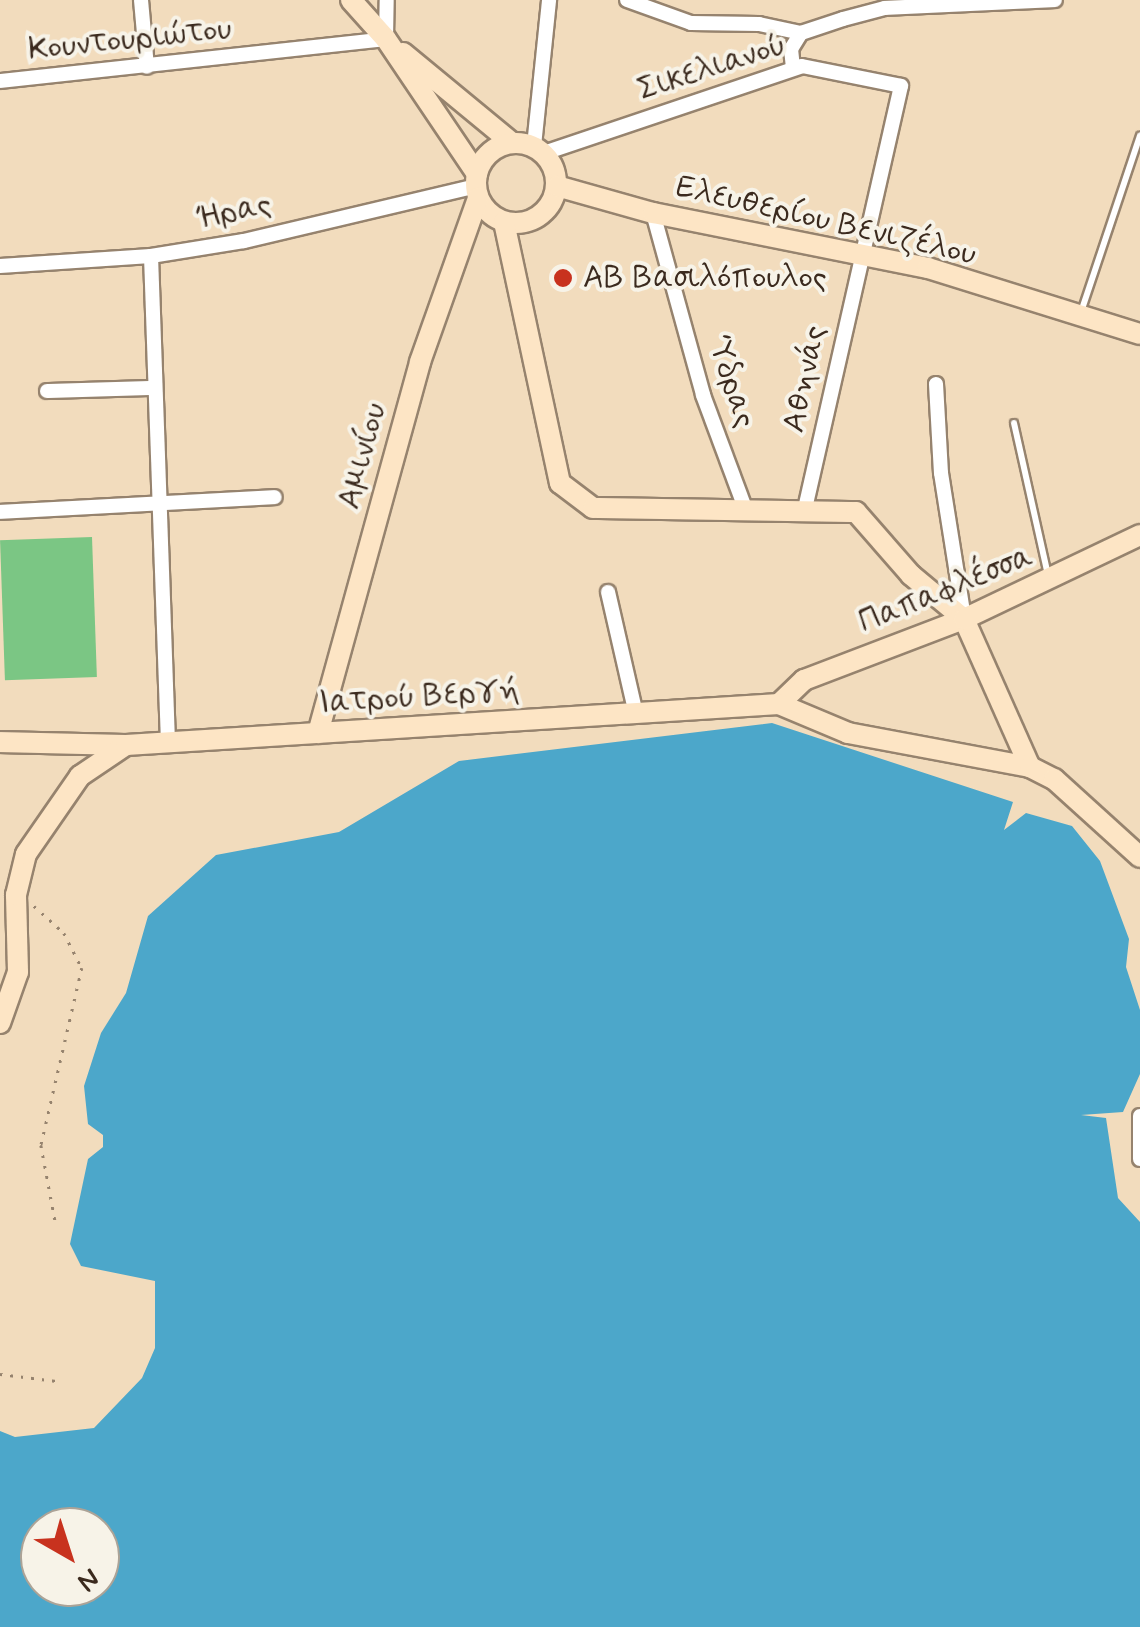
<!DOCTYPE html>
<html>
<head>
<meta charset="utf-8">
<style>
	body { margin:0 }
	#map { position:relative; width:1140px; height:1627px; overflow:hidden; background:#f2dcbd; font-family:Mynerve,sans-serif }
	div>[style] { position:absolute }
	.green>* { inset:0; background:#7bc684; transform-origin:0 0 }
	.water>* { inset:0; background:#4ca7ca }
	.path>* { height:2.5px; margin-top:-1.25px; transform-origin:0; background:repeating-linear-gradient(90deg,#96836e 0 2.5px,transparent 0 10.5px) }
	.roads { filter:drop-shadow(2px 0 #96836e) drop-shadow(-2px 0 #96836e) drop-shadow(0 2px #96836e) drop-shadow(0 -2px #96836e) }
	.lane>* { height:6px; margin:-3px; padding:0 3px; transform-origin:3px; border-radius:3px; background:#fff }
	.street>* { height:14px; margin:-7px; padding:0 7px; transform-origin:7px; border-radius:7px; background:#fff }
	.secondary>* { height:20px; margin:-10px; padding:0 10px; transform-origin:10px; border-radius:10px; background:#fde5c5 }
	.secondary>.ring { margin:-10px; padding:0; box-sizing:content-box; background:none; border:20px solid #fde5c5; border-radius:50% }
	.dots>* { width:28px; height:28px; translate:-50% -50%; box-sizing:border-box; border:5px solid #f7f3e8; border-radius:50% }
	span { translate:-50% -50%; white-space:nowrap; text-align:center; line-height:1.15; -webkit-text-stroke:8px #f7f3e8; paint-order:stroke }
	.street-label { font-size:32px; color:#3b2a1e }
	.poi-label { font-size:32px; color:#3b2a1e }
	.left { translate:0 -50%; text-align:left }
	.north { position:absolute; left:20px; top:1507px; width:100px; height:100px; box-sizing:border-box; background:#f7f3e8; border:2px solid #aca397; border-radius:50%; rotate:141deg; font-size:28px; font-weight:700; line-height:40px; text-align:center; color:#3b2a1e }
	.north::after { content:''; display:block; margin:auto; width:35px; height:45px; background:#c8321e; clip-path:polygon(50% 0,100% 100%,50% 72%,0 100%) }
</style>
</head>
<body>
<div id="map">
	<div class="green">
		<div style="left:92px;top:537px;width:140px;height:92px;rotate:88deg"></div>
	</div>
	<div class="water">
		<div style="clip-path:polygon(evenodd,772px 723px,1013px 802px,1004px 830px,1026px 813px,1072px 826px,1100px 861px,1129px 939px,1126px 967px,1140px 1010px,1140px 1074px,1123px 1112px,1081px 1115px,1106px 1118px,1118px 1198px,1140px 1222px,1140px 1627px,0 1627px,0 1431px,15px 1437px,94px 1428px,142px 1378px,155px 1348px,155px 1281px,81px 1266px,70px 1244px,88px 1159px,103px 1147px,103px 1135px,88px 1124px,84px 1086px,101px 1033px,126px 993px,148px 916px,216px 855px,339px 832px,459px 761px,772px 723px,40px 1527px,100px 1527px,100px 1587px,40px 1587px,40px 1527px)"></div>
	</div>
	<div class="path">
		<div style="left:34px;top:906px;width:40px;rotate:42deg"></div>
		<div style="left:64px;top:933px;width:39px;rotate:63deg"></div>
		<div style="left:82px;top:968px;width:182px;rotate:103deg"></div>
		<div style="left:41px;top:1145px;width:81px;rotate:79.4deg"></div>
		<div style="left:0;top:1374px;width:57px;rotate:7deg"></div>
	</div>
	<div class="roads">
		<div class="lane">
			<div style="left:1081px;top:312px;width:186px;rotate:-71.5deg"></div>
			<div style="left:1014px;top:423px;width:156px;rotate:77.4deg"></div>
		</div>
		<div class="street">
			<div style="left:141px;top:0;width:67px;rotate:84.9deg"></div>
			<div style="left:627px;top:0;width:68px;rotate:19.8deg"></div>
			<div style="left:691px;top:23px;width:68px;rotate:0.8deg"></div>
			<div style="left:759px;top:24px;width:43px;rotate:12.1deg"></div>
			<div style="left:793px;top:68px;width:19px;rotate:-96deg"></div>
			<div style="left:791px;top:49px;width:19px;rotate:-58deg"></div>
			<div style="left:801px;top:33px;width:44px;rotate:-18.4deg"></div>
			<div style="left:843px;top:19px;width:43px;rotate:-14.7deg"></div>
			<div style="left:885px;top:8px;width:170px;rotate:-2.7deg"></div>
			<div style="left:0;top:81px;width:388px;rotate:-6.2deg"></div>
			<div style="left:386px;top:39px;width:39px;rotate:-89deg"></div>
			<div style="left:534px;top:146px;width:147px;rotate:-84.1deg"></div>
			<div style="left:544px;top:153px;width:272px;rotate:-18.6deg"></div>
			<div style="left:802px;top:66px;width:101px;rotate:11.4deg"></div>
			<div style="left:901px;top:86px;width:433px;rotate:102.8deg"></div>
			<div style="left:653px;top:213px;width:189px;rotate:74.6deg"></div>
			<div style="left:703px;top:395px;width:121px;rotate:69.6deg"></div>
			<div style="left:151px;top:256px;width:487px;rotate:88deg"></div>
			<div style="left:0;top:266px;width:151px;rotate:-3.8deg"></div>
			<div style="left:151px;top:256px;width:94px;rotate:-9.2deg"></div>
			<div style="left:244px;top:241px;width:238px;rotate:-13.3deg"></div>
			<div style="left:936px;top:384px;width:89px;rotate:86.8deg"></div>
			<div style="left:941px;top:473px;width:148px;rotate:81deg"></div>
			<div style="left:47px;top:391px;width:104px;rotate:-1.7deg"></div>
			<div style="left:0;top:512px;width:275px;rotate:-3.1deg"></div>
			<div style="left:608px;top:592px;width:125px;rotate:77.1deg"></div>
			<div style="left:1140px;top:1116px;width:43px;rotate:90deg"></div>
		</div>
		<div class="secondary">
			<div style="left:351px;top:0;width:52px;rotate:48.1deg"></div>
			<div style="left:386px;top:39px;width:163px;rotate:56deg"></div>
			<div style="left:403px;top:53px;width:141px;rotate:39.5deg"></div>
			<div class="ring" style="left:476px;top:143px;width:60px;height:60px"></div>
			<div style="left:557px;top:186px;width:100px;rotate:15.7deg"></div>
			<div style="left:653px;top:213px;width:280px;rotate:11.3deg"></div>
			<div style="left:928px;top:268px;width:222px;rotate:17.3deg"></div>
			<div style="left:504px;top:222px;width:267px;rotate:77.9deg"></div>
			<div style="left:560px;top:483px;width:41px;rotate:37.1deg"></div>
			<div style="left:593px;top:508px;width:263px;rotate:0.9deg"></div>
			<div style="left:856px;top:512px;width:84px;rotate:48.9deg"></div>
			<div style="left:911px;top:575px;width:69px;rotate:39.7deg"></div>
			<div style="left:964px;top:619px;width:162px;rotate:66deg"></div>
			<div style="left:779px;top:704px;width:35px;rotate:-44deg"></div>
			<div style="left:804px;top:680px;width:171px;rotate:-20.9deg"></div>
			<div style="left:964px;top:619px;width:195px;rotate:-25.5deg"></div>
			<div style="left:318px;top:733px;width:385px;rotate:-74.6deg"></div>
			<div style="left:420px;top:362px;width:174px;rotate:-70.5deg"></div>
			<div style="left:0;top:742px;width:126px;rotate:1.4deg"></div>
			<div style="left:0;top:1023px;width:54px;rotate:-70.6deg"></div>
			<div style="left:18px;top:972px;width:77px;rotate:-91.5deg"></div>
			<div style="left:16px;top:895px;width:42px;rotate:-76.3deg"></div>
			<div style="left:26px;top:854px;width:95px;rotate:-55.3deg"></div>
			<div style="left:80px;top:776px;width:55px;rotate:-34deg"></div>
			<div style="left:126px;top:745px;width:654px;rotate:-3.59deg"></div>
			<div style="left:779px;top:704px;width:75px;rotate:22.8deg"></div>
			<div style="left:848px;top:733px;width:185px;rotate:10.6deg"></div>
			<div style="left:1030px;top:767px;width:27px;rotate:27deg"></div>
			<div style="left:1054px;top:779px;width:116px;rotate:42.2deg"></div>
		</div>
	</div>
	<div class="dots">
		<div style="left:563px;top:278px;background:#c8321e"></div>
	</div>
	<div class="street-label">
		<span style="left:130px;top:40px;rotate:-6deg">Κουντουριώτου</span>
		<span style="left:712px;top:68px;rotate:-18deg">Σικελιανού</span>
		<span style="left:234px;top:212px;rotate:-12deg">Ήρας</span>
		<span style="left:826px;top:221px;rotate:13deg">Ελευθερίου Βενιζέλου</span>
		<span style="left:805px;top:379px;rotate:-78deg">Αθηνάς</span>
		<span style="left:731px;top:382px;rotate:72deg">Ύδρας</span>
		<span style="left:363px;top:456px;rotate:-75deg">Αμινίου</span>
		<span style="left:946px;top:590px;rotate:-22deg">Παπαφλέσσα</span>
		<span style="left:419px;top:697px;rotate:-4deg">Ιατρού Βεργή</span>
	</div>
	<div class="poi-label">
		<span class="left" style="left:583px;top:278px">ΑΒ Βασιλόπουλος</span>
	</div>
	<div class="north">N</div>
</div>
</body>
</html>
